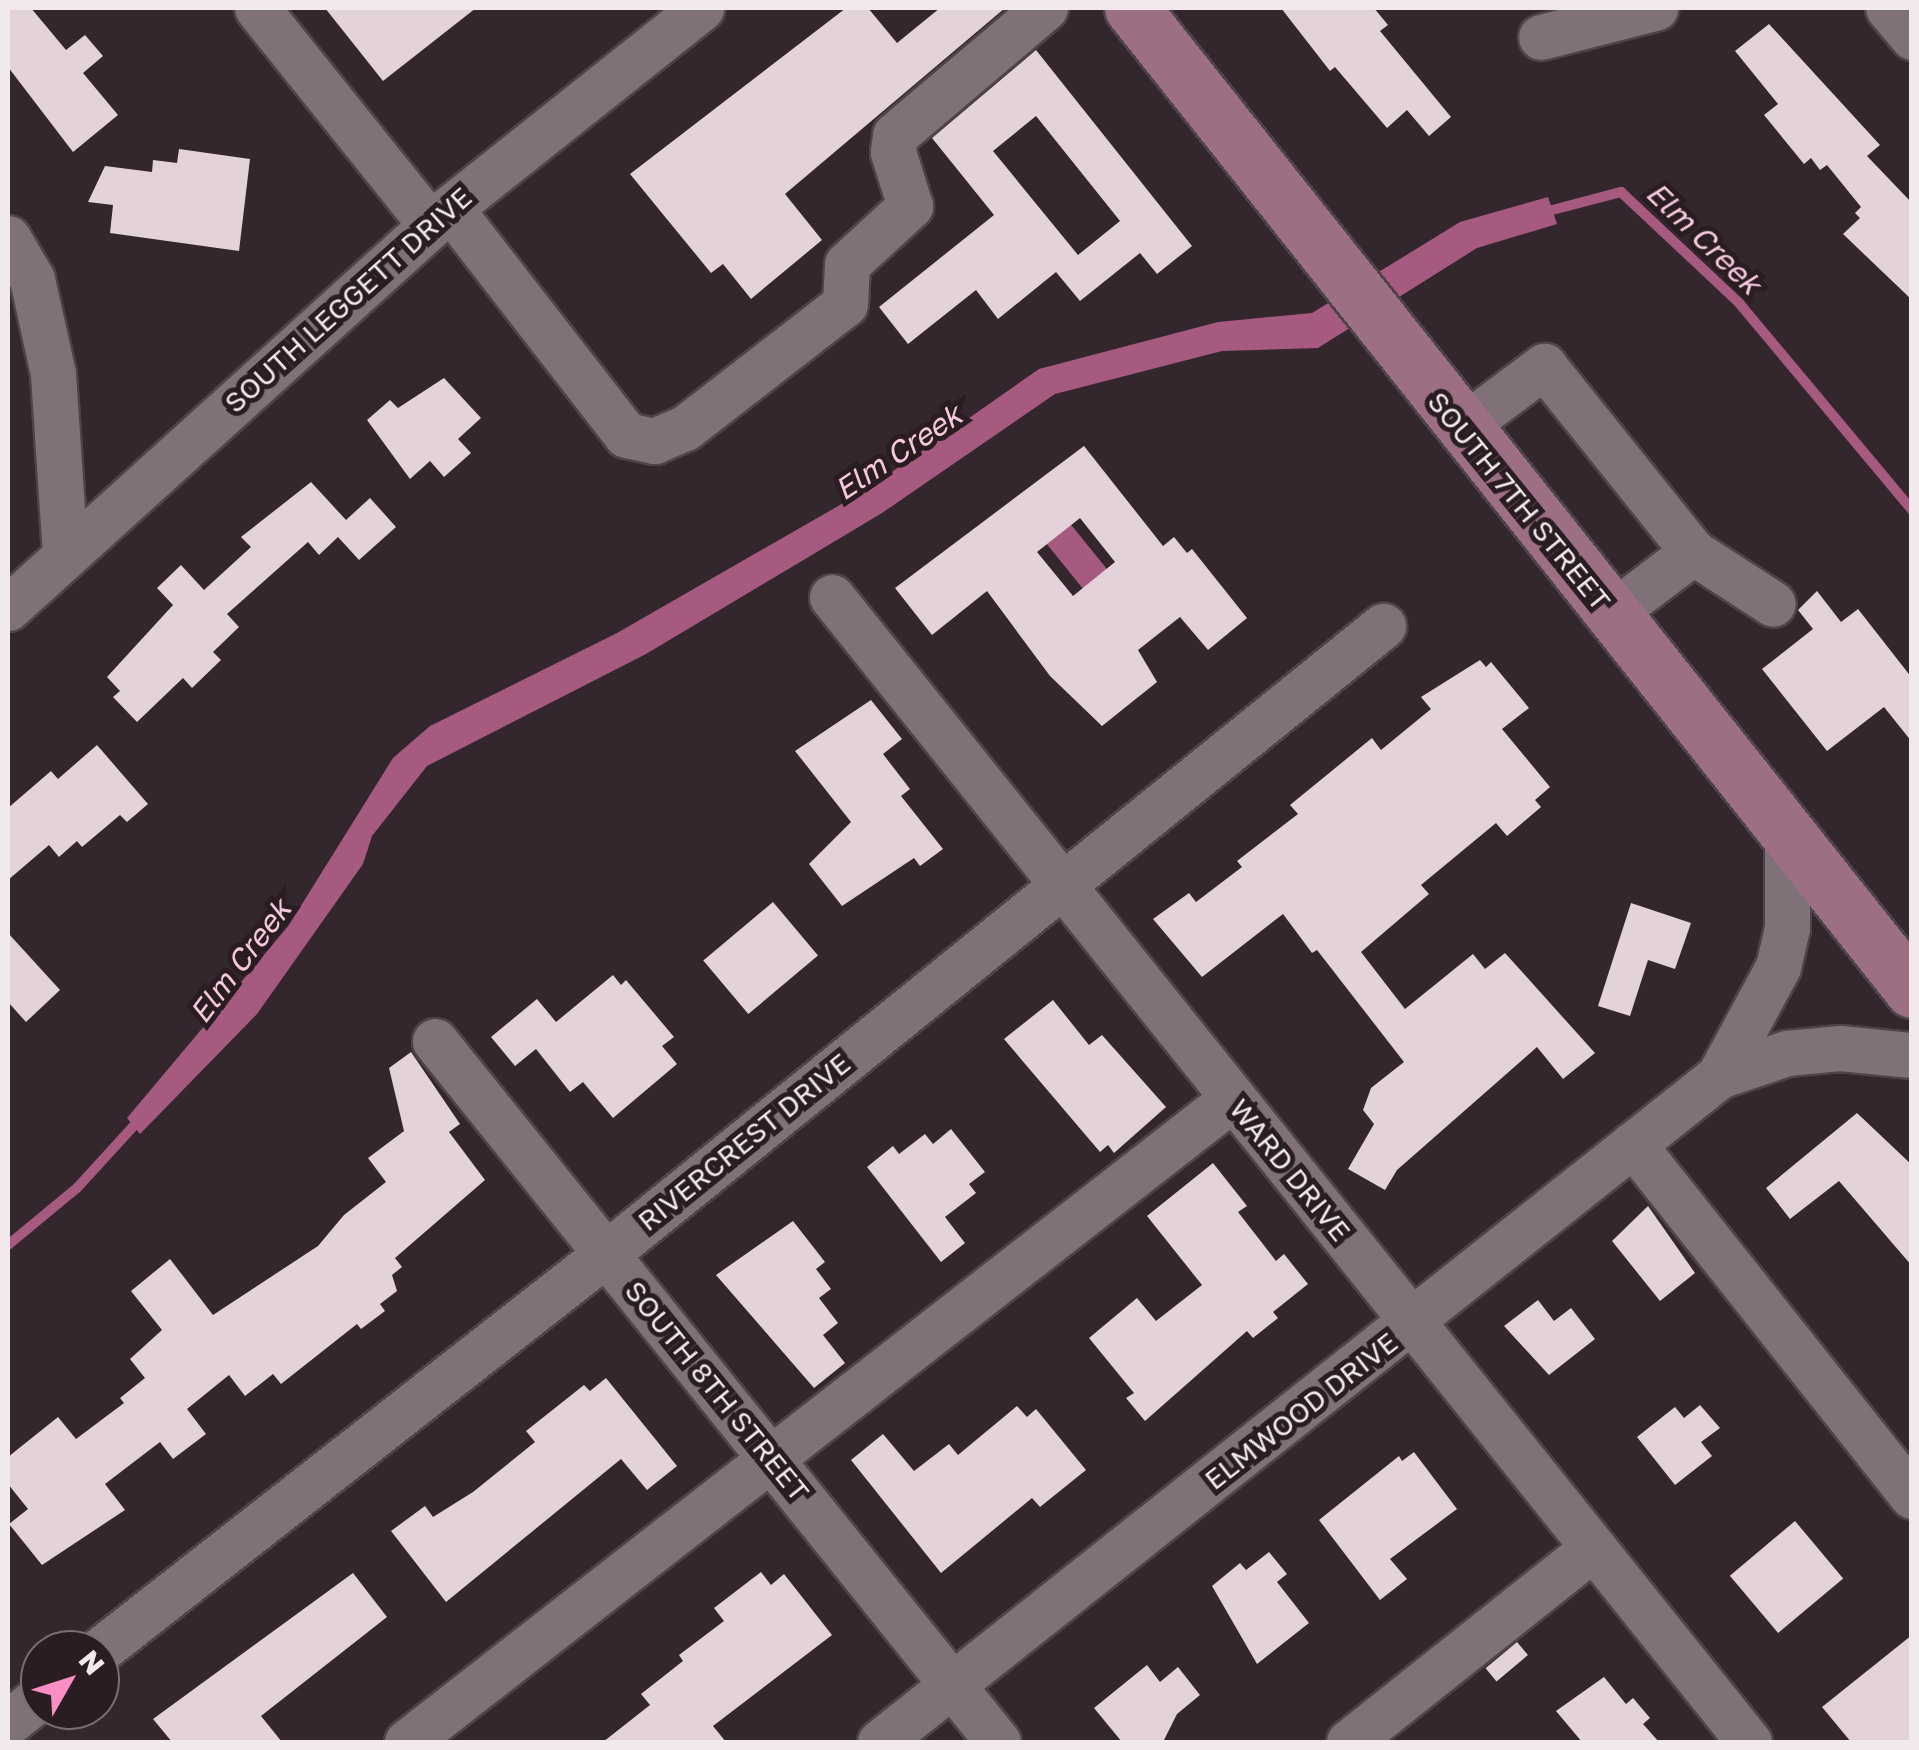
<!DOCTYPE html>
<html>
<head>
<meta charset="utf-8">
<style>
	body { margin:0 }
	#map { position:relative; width:1919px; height:1750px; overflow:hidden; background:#33262c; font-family:"Golos Text",sans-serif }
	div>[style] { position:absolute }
	.water>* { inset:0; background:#a65a80; transform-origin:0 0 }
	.stream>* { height:10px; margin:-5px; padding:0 5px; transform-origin:5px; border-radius:5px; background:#a65a80 }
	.building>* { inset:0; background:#e3d2d9; transform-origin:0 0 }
	.roads { filter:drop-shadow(2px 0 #4e4348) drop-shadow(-2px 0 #4e4348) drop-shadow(0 2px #4e4348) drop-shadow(0 -2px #4e4348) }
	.minor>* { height:45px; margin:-22.5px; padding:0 22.5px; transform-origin:22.5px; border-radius:22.5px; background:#807178 }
	.major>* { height:55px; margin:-27.5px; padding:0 27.5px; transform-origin:27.5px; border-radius:27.5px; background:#9d6f85 }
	span { translate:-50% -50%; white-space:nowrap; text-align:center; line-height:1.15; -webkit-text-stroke:10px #291d22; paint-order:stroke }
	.street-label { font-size:28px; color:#f2e9ec }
	.water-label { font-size:30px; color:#f5c8dc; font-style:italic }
	.frame { position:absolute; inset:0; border:10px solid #f2e9ec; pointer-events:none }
	.north { position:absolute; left:20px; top:1630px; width:100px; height:100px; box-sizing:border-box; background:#291d22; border:2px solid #796f73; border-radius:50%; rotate:51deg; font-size:28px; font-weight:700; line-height:40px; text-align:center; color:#f2e9ec }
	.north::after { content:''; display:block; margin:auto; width:35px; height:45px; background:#fb8fc4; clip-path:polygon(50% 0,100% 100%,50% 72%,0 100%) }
</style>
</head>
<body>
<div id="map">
	<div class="water">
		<div style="clip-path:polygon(1548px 197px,1557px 224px,1477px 248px,1318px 348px,1222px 351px,1055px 394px,882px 513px,646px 654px,427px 766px,372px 836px,363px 864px,257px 1014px,140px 1134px,127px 1118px,289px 925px,393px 758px,430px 726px,617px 633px,866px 490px,1039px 369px,1218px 322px,1312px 313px,1460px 222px)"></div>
		<div style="left:1064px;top:516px;width:70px;height:31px;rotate:51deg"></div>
	</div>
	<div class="stream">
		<div style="left:1541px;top:213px;width:83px;rotate:-14.7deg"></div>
		<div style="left:1621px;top:192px;width:162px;rotate:43.2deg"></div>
		<div style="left:1739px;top:303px;width:270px;rotate:50.1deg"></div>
		<div style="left:8px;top:1245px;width:89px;rotate:-39.6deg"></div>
		<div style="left:77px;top:1188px;width:95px;rotate:-47.6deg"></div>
	</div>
	<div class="building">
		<div style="clip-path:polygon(8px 8px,31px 8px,66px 50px,85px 35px,103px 56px,83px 73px,118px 115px,73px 152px,8px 67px)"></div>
		<div style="clip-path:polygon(325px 8px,476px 8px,383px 81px)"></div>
		<div style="clip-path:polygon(846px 8px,868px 8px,897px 43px,940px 8px,1005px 8px,785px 194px,822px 240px,751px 299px,723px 264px,711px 273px,630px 174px)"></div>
		<div style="clip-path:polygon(1281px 8px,1374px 8px,1388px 25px,1380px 31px,1451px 117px,1429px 136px,1407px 110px,1387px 128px,1335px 67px,1330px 71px)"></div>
		<div style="clip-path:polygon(1769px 24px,1880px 145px,1867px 156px,1912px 203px,1912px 300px,1843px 234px,1860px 218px,1855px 213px,1861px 207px,1827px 165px,1820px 170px,1811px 158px,1804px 164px,1764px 115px,1778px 104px,1735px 51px)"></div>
		<div style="clip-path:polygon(evenodd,1036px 50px,1192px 246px,1157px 274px,1140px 253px,1080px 301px,1056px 272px,998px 319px,976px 290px,908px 344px,879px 307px,994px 215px,932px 138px,1036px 50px,1036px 116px,1120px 221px,1078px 255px,993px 151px,1036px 116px)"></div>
		<div style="clip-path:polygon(179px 149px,250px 159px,239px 251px,110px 233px,113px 205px,88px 202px,105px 166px,152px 172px,153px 160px,177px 163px)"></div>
		<div style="clip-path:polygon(444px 378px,481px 418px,458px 439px,471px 453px,444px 477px,430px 461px,410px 479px,367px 420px,390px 400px,398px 408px)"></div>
		<div style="clip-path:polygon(evenodd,1084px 446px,1163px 546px,1174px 537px,1187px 553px,1192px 549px,1247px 618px,1208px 650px,1180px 617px,1138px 650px,1157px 682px,1102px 726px,1050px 676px,987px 591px,932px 635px,895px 588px,1084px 446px,1080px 518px,1115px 562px,1073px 596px,1037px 552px,1080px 518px)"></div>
		<div style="clip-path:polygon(311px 482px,346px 520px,370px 498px,396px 527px,359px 560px,338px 537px,319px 555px,308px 542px,227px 614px,239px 627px,213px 652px,221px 660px,192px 688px,183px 678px,137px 722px,113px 697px,120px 691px,107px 677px,173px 605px,157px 588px,181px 565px,204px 590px,251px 547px,241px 537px)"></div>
		<div style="clip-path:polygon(1817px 591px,1841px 622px,1858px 609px,1912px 678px,1912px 742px,1884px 707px,1827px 751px,1762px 669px,1813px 629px,1798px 610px)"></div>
		<div style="clip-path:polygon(1480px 660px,1486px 667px,1491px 662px,1529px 708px,1502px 729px,1550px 787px,1535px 800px,1541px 807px,1507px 836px,1496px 823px,1421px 885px,1429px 894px,1361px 952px,1405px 1009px,1473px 954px,1485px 969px,1505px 953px,1595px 1053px,1563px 1079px,1537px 1047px,1397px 1170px,1385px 1190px,1348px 1169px,1374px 1124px,1363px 1110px,1371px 1088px,1404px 1062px,1317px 950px,1312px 953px,1283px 914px,1202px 977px,1153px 919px,1189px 893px,1196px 902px,1242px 867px,1237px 861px,1298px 814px,1290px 805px,1372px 738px,1381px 750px,1431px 709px,1421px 697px)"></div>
		<div style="clip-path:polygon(871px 700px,902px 739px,883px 754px,910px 789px,901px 796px,943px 849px,920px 866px,914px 858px,842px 906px,809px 864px,851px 822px,795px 751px)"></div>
		<div style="clip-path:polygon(97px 745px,148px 804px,127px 822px,120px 815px,82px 847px,77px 841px,59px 857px,49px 845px,8px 880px,8px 808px,51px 771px,58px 779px)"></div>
		<div style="left:773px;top:902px;width:70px;height:91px;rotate:50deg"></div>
		<div style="clip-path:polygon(1631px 903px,1691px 923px,1675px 969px,1648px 960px,1630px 1016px,1598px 1006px)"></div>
		<div style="clip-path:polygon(8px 933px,60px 990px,26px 1022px,8px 1002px)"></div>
		<div style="clip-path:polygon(613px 975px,621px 985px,626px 980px,674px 1037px,662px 1046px,677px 1064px,613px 1118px,583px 1082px,570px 1092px,536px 1049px,515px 1066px,491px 1037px,537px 999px,556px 1022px)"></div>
		<div style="clip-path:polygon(1053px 1000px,1089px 1045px,1102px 1035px,1166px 1107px,1114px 1153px,1108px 1145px,1100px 1152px,1004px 1039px)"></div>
		<div style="clip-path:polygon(411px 1052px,460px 1124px,449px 1132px,485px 1180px,395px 1258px,402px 1267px,392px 1275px,397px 1291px,380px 1304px,385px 1311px,361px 1329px,357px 1324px,281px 1384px,273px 1374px,245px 1396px,229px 1375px,187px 1409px,206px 1434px,173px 1459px,160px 1442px,105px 1484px,125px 1510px,42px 1565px,9px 1524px,28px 1509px,8px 1484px,8px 1457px,58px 1417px,76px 1439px,124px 1403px,120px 1398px,145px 1378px,130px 1359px,162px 1330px,131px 1291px,170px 1259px,213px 1315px,318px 1246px,344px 1215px,386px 1182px,368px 1158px,404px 1131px,389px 1068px)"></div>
		<div style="clip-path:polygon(1857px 1113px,1912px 1165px,1912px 1266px,1839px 1181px,1790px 1219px,1766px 1188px)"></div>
		<div style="clip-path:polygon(951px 1129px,985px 1172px,969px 1184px,976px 1193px,945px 1217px,965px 1243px,941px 1262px,867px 1167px,893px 1146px,899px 1154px,925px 1134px,933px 1144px)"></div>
		<div style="clip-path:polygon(1213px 1163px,1247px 1206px,1238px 1212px,1276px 1261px,1284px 1254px,1308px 1284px,1273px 1312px,1278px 1318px,1253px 1338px,1247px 1331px,1145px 1421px,1126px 1398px,1134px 1393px,1089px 1338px,1137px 1298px,1156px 1321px,1202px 1285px,1147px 1216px)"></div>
		<div style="clip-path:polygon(1648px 1206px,1695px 1273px,1660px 1301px,1612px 1241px)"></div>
		<div style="clip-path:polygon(793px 1221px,825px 1262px,816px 1269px,831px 1289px,819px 1298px,838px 1323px,823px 1335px,845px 1363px,814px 1388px,716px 1275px)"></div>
		<div style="clip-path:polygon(1538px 1300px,1554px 1321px,1571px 1308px,1595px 1339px,1549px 1375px,1504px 1326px)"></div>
		<div style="clip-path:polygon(606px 1378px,677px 1466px,647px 1490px,621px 1459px,446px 1602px,391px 1531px,425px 1506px,433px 1517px,473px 1492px,535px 1442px,526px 1431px,584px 1385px,590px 1391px)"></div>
		<div style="clip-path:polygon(1700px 1405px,1720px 1428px,1701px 1442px,1712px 1456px,1675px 1485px,1637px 1437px,1675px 1407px,1684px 1418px)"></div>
		<div style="clip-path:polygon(1017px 1406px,1027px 1417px,1036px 1409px,1086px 1470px,1040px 1507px,1032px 1498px,941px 1573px,851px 1460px,883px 1434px,914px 1471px,949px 1444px,958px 1455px)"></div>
		<div style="clip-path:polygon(1414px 1452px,1457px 1509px,1390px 1559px,1407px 1579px,1380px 1600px,1319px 1520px,1399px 1456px,1402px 1461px)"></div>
		<div style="left:1795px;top:1521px;width:75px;height:85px;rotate:50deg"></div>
		<div style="clip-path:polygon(1269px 1552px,1287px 1574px,1277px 1582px,1309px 1623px,1257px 1664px,1212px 1586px,1240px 1563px,1246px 1570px)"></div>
		<div style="clip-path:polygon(761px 1572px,771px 1585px,784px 1574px,832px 1635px,713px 1726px,726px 1742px,603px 1742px,650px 1705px,641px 1694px,683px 1661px,679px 1655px,724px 1621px,714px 1608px)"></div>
		<div style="clip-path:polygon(353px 1573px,387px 1617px,261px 1716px,282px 1742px,172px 1742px,153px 1719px)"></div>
		<div style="clip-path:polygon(1912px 1635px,1912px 1742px,1851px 1742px,1822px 1707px)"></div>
		<div style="left:1517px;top:1642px;width:17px;height:41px;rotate:50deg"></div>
		<div style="clip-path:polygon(1147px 1665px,1160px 1682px,1178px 1667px,1200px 1695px,1177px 1714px,1163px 1742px,1122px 1742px,1094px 1708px)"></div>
		<div style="clip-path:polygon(1604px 1677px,1626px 1704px,1633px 1698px,1650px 1718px,1643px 1724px,1659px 1742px,1582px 1742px,1556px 1711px)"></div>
	</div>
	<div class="roads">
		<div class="minor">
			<div style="left:257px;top:8px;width:278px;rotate:51.3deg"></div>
			<div style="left:1888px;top:8px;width:38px;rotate:50deg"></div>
			<div style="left:1541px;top:37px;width:118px;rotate:-14.3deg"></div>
			<div style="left:450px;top:208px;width:287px;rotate:52.2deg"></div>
			<div style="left:626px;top:435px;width:29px;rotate:12deg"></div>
			<div style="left:654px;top:441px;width:34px;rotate:-23deg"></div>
			<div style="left:685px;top:428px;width:202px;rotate:-37.8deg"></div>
			<div style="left:845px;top:304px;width:40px;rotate:-87.1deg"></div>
			<div style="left:847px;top:264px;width:86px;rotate:-42.6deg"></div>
			<div style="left:910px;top:206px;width:57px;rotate:-107.5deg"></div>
			<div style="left:893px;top:152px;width:17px;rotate:-83deg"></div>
			<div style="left:895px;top:135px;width:197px;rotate:-40.3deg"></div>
			<div style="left:8px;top:238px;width:48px;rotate:59.7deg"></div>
			<div style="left:32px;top:279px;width:97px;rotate:77.5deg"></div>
			<div style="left:53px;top:374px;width:181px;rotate:86.2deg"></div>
			<div style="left:1461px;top:428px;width:104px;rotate:-36.8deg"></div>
			<div style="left:1544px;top:366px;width:238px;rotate:51.3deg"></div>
			<div style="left:1693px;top:552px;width:104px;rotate:142.8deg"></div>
			<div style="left:1693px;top:552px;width:95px;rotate:33deg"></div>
			<div style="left:832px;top:597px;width:1467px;rotate:51.31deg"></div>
			<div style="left:8px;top:608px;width:596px;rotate:-42.14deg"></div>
			<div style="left:450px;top:208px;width:321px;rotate:-38.5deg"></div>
			<div style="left:435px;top:1041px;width:899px;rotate:51.23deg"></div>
			<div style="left:1719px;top:1076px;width:124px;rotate:-61.6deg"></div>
			<div style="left:1778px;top:967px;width:40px;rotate:-77deg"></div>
			<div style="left:1787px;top:928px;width:90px;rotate:-90deg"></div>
			<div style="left:1633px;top:1144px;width:449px;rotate:51.6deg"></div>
			<div style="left:100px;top:1650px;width:644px;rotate:-38.06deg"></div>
			<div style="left:607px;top:1253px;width:998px;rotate:-38.94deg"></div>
			<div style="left:8px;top:1723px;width:41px;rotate:-39.1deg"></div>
			<div style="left:407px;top:1742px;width:1047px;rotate:-37.94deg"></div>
			<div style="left:880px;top:1742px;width:1071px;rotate:-38.44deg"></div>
			<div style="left:1719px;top:1076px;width:72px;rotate:-18.7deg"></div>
			<div style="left:1787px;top:1053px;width:53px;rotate:-5.4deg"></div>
			<div style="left:1840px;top:1048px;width:72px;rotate:5.6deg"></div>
			<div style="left:1349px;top:1742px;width:312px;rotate:-38.5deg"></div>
		</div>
		<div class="major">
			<div style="left:1132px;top:8px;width:1254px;rotate:51.54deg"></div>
		</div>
	</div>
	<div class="street-label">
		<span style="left:348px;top:300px;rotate:-42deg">SOUTH LEGGETT DRIVE</span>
		<span style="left:1519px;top:501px;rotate:51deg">SOUTH 7TH STREET</span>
		<span style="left:744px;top:1142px;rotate:-39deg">RIVERCREST DRIVE</span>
		<span style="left:1290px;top:1170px;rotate:51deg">WARD DRIVE</span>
		<span style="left:717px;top:1391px;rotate:51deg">SOUTH 8TH STREET</span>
		<span style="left:1301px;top:1411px;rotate:-38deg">ELMWOOD DRIVE</span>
	</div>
	<div class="water-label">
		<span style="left:1704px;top:238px;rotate:44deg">Elm Creek</span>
		<span style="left:898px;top:452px;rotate:-34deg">Elm Creek</span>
		<span style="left:240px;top:961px;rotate:-53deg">Elm Creek</span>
	</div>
	<div class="frame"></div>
	<div class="north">N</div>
</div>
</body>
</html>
